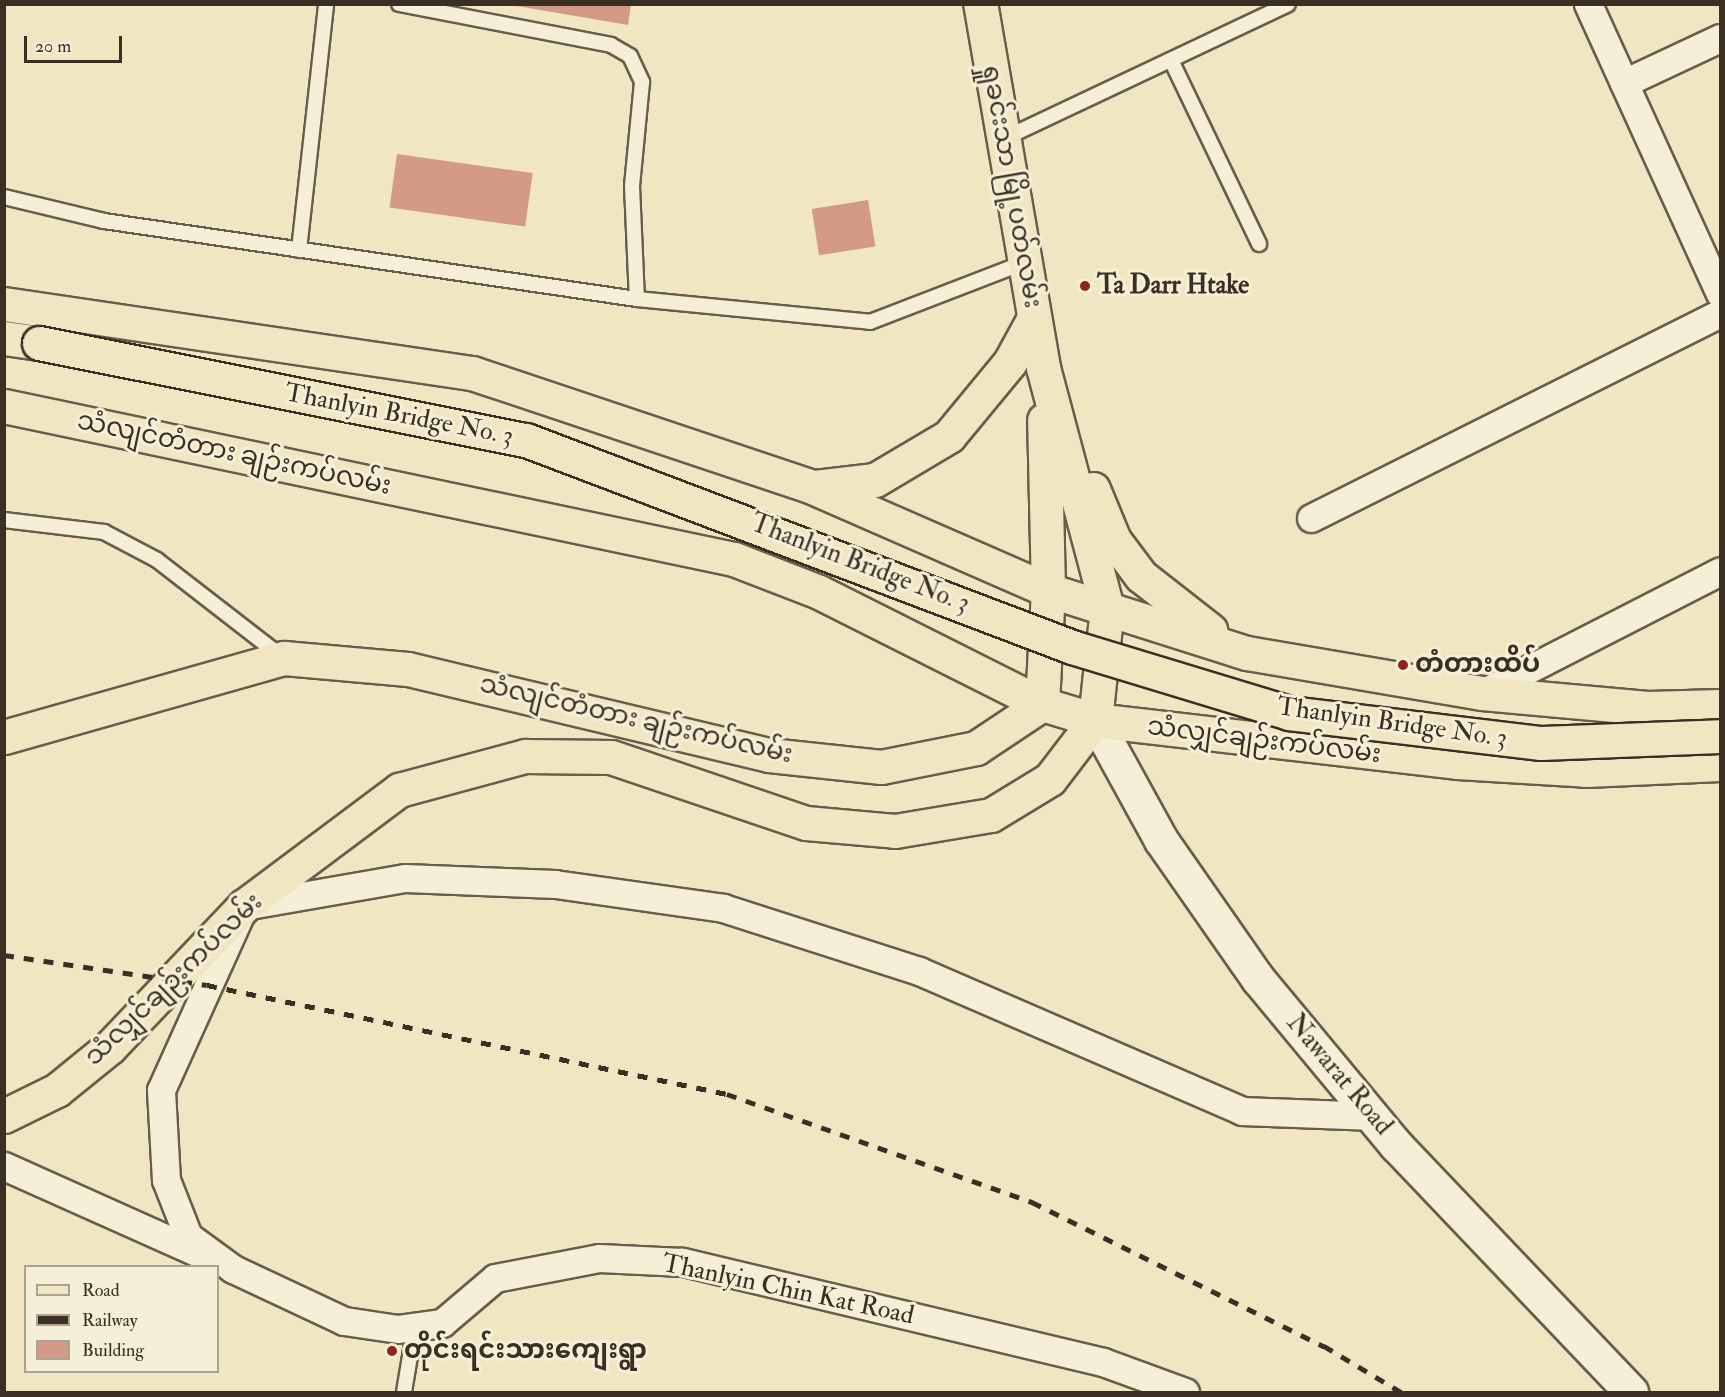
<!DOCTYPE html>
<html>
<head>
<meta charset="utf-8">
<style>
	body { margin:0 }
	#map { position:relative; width:1725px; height:1397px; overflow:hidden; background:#f0e6c2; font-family:"IM FELL Double Pica","Noto Sans Myanmar",serif }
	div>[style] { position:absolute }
	.building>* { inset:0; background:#d59a87; transform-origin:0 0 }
	.roads { filter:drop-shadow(2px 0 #685d4b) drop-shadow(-2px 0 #685d4b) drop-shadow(0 2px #685d4b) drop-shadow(0 -2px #685d4b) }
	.service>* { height:14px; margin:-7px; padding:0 7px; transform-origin:7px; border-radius:7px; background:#f5efd7 }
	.minor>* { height:27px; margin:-13.5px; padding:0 13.5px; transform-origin:13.5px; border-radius:13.5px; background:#f5efd7 }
	.secondary>* { height:33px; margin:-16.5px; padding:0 16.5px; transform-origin:16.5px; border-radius:16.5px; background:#f5efd7 }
	.primary>* { height:33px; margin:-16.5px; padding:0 16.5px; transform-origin:16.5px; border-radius:16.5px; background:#f0e6c2 }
	.rail>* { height:4.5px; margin-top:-2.25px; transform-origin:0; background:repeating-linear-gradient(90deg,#3b2f23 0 10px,transparent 0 20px) }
	.bridges { filter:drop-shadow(2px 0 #3b2f23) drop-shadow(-2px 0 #3b2f23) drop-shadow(0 2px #3b2f23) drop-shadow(0 -2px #3b2f23) }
	.primary-bridge>* { height:33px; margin:-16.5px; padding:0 16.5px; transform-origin:16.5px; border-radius:16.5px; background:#f0e6c2 }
	.dots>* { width:16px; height:16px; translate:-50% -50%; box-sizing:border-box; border:3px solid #f5efd7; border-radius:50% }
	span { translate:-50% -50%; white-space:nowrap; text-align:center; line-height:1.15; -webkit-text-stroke:6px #f5efd7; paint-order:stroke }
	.street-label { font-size:26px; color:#3b2f23 }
	.poi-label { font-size:26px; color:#3b2f23; font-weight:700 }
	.left { translate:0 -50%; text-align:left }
	.frame { position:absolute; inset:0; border:6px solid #3b2f23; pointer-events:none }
	.legend { position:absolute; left:24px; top:1265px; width:195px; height:108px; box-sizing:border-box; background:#f5efd7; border:2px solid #aba28f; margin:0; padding:8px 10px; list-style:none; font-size:18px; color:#3b2f23 }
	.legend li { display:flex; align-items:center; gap:12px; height:30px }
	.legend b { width:30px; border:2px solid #aba28f }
	.scale { position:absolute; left:24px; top:36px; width:98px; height:27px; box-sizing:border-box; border:3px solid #3b2f23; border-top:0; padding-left:8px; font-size:18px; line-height:21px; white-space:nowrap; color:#3b2f23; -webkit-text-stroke:4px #f5efd7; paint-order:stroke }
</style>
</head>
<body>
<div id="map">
	<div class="building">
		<div style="clip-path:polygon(505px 4px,631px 4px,628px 25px)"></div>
		<div style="left:397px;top:154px;width:137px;height:54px;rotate:8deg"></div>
		<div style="left:868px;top:200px;width:47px;height:57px;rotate:81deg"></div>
	</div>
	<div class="roads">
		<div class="service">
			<div style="left:399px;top:4px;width:216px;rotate:10.9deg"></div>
			<div style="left:611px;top:45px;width:22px;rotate:30deg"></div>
			<div style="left:630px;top:56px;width:29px;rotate:65deg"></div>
			<div style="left:642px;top:82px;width:104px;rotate:95.5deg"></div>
			<div style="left:632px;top:186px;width:113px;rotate:87.5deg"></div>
			<div style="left:1171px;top:60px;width:204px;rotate:64.4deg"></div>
			<div style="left:1003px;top:139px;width:315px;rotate:-25.3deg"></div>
			<div style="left:4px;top:197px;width:103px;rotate:13.5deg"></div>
			<div style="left:104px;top:221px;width:539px;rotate:8.33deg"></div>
			<div style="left:637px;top:299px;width:234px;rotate:5.6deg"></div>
			<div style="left:870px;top:322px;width:164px;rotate:-21.1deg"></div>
			<div style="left:299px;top:250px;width:247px;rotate:-83.7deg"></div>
			<div style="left:4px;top:520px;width:101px;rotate:6.8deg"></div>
			<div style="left:104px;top:532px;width:60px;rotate:27.8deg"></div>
			<div style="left:157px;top:560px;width:158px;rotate:37.8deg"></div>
			<div style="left:404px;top:1392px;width:67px;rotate:-80.5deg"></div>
		</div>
		<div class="minor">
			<div style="left:1588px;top:4px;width:318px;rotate:65.5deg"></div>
			<div style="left:1624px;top:83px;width:106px;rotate:-25.1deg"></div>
			<div style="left:1311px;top:518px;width:457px;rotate:-26.6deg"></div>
			<div style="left:1482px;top:693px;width:267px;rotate:-27.1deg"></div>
			<div style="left:4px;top:1166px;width:216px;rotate:24.1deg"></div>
			<div style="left:1185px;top:1392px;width:87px;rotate:-159.9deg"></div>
			<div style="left:1103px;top:1362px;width:433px;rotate:-166.6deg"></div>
			<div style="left:682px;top:1262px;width:83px;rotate:-177.2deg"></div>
			<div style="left:599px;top:1258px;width:106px;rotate:169.1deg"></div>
			<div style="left:495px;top:1278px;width:70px;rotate:139.7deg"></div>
			<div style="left:442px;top:1323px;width:44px;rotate:172.2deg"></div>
			<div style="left:398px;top:1329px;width:55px;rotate:-171.6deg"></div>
			<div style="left:344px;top:1321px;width:123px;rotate:-154.9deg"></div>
			<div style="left:233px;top:1269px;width:56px;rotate:-143.7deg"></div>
			<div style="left:188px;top:1236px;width:60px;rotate:-111.4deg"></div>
			<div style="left:166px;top:1180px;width:90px;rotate:-93.2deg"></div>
			<div style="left:161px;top:1090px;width:202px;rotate:-65.7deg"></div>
			<div style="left:244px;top:906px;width:163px;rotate:-9.9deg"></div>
			<div style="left:405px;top:878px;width:150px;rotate:2.3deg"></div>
			<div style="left:555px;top:884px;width:170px;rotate:8.1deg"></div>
			<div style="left:723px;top:908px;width:206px;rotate:17.8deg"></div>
			<div style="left:919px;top:971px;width:352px;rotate:23.4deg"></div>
			<div style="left:1242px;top:1111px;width:132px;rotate:2.2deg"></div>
		</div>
		<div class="secondary">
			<div style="left:1095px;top:720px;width:137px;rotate:61.2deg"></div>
			<div style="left:1161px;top:840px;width:169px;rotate:55.1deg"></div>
			<div style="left:1258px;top:979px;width:216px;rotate:50.3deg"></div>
			<div style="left:1396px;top:1145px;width:341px;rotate:46.4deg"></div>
		</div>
		<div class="primary">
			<div style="left:4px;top:304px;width:473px;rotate:8.4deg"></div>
			<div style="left:472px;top:373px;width:359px;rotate:18.5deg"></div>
			<div style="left:812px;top:487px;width:257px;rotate:23.6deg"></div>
			<div style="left:1048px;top:590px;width:209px;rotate:17.6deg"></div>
			<div style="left:1247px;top:653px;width:238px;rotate:9.7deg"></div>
			<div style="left:1482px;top:693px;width:166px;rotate:5.2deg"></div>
			<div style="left:1647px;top:708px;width:73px;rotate:-1.6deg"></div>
			<div style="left:4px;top:338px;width:35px;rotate:8deg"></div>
			<div style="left:4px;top:406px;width:746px;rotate:11.84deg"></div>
			<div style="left:734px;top:559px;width:91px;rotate:21.2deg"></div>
			<div style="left:819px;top:592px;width:250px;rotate:26.7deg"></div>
			<div style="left:1042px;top:704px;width:55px;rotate:16.8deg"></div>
			<div style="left:1095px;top:720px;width:364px;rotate:6.6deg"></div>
			<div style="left:1457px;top:762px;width:129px;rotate:3.5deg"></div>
			<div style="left:1586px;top:770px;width:134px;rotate:-2.6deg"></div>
			<div style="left:815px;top:487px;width:60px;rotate:-6.7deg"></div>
			<div style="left:875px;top:480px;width:86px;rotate:-30.7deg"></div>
			<div style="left:949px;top:436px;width:96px;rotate:-50.5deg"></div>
			<div style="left:1010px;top:362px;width:50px;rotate:-61.4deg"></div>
			<div style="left:1093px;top:489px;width:55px;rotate:67.6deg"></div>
			<div style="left:1114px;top:540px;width:45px;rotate:53.1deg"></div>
			<div style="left:1141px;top:576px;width:88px;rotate:38deg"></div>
			<div style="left:1042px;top:704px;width:114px;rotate:-87deg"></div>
			<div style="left:1048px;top:590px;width:170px;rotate:-91.3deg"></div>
			<div style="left:4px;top:737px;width:291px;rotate:-15.8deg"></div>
			<div style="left:284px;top:658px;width:124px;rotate:5.1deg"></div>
			<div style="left:408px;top:669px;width:371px;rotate:13.4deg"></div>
			<div style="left:769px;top:755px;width:113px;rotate:6.1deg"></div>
			<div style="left:881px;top:767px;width:97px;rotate:-11.3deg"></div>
			<div style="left:976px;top:748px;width:79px;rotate:-33.7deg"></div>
			<div style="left:4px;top:1116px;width:59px;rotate:-26.1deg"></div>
			<div style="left:57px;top:1090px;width:68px;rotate:-39.1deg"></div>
			<div style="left:110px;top:1047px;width:195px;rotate:-46.5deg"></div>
			<div style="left:244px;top:906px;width:194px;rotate:-36.8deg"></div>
			<div style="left:399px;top:790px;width:131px;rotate:-15.1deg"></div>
			<div style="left:525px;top:756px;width:86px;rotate:0.7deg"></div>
			<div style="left:611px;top:757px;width:206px;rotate:18.7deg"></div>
			<div style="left:806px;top:823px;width:89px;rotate:5.1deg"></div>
			<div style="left:895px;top:831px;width:97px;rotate:-9.5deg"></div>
			<div style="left:991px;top:815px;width:69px;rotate:-31.4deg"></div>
			<div style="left:1050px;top:779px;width:74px;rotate:-52.7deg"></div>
			<div style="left:1095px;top:720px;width:113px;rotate:-83.9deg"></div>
			<div style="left:1107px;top:608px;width:249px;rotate:-104.9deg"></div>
			<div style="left:1043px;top:367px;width:368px;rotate:-99.8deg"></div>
		</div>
	</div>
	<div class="rail">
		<div style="left:4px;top:955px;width:205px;rotate:8.4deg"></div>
		<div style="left:207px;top:985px;width:531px;rotate:11.84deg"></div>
		<div style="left:727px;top:1094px;width:324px;rotate:19.5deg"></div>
		<div style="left:1032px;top:1202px;width:326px;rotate:26.3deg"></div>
		<div style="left:1324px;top:1346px;width:90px;rotate:30.9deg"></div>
	</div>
	<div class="bridges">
		<div class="primary-bridge">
			<div style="left:39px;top:343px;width:497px;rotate:11.3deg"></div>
			<div style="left:526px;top:440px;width:584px;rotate:20.76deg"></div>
			<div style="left:1072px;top:647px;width:227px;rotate:16.9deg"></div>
			<div style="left:1289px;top:713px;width:254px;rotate:6.8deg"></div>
			<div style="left:1541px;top:743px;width:179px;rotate:-2.2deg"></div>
		</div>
	</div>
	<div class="dots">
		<div style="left:1085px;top:286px;background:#8f2418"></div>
		<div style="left:1403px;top:665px;background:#8f2418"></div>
		<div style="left:392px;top:1351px;background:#8f2418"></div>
	</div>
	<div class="street-label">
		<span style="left:1011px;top:186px;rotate:80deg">ရှုခင်းသာ မြို့ပတ်လမ်း</span>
		<span style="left:399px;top:415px;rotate:11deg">Thanlyin Bridge No. 3</span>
		<span style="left:234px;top:454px;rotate:12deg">သံလျင်တံတား ချဉ်းကပ်လမ်း</span>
		<span style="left:860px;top:564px;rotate:21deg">Thanlyin Bridge No. 3</span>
		<span style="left:636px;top:720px;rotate:13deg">သံလျင်တံတား ချဉ်းကပ်လမ်း</span>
		<span style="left:1392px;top:723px;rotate:8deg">Thanlyin Bridge No. 3</span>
		<span style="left:1264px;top:741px;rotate:7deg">သံလျှင်ချဉ်းကပ်လမ်း</span>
		<span style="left:174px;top:980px;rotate:-44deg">သံလျှင်ချဉ်းကပ်လမ်း</span>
		<span style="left:1339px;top:1075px;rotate:50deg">Nawarat Road</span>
		<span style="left:788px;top:1290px;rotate:12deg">Thanlyin Chin Kat Road</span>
	</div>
	<div class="poi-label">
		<span class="left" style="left:1097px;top:286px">Ta Darr Htake</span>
		<span class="left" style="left:1415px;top:665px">တံတားထိပ်</span>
		<span class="left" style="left:404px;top:1351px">တိုင်းရင်းသားကျေးရွာ</span>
	</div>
	<div class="frame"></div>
	<ul class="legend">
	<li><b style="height:8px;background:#f0e6c2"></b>Road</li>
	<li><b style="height:8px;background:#3b2f23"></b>Railway</li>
	<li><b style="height:16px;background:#d59a87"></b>Building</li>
	</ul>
	<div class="scale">20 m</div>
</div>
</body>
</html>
